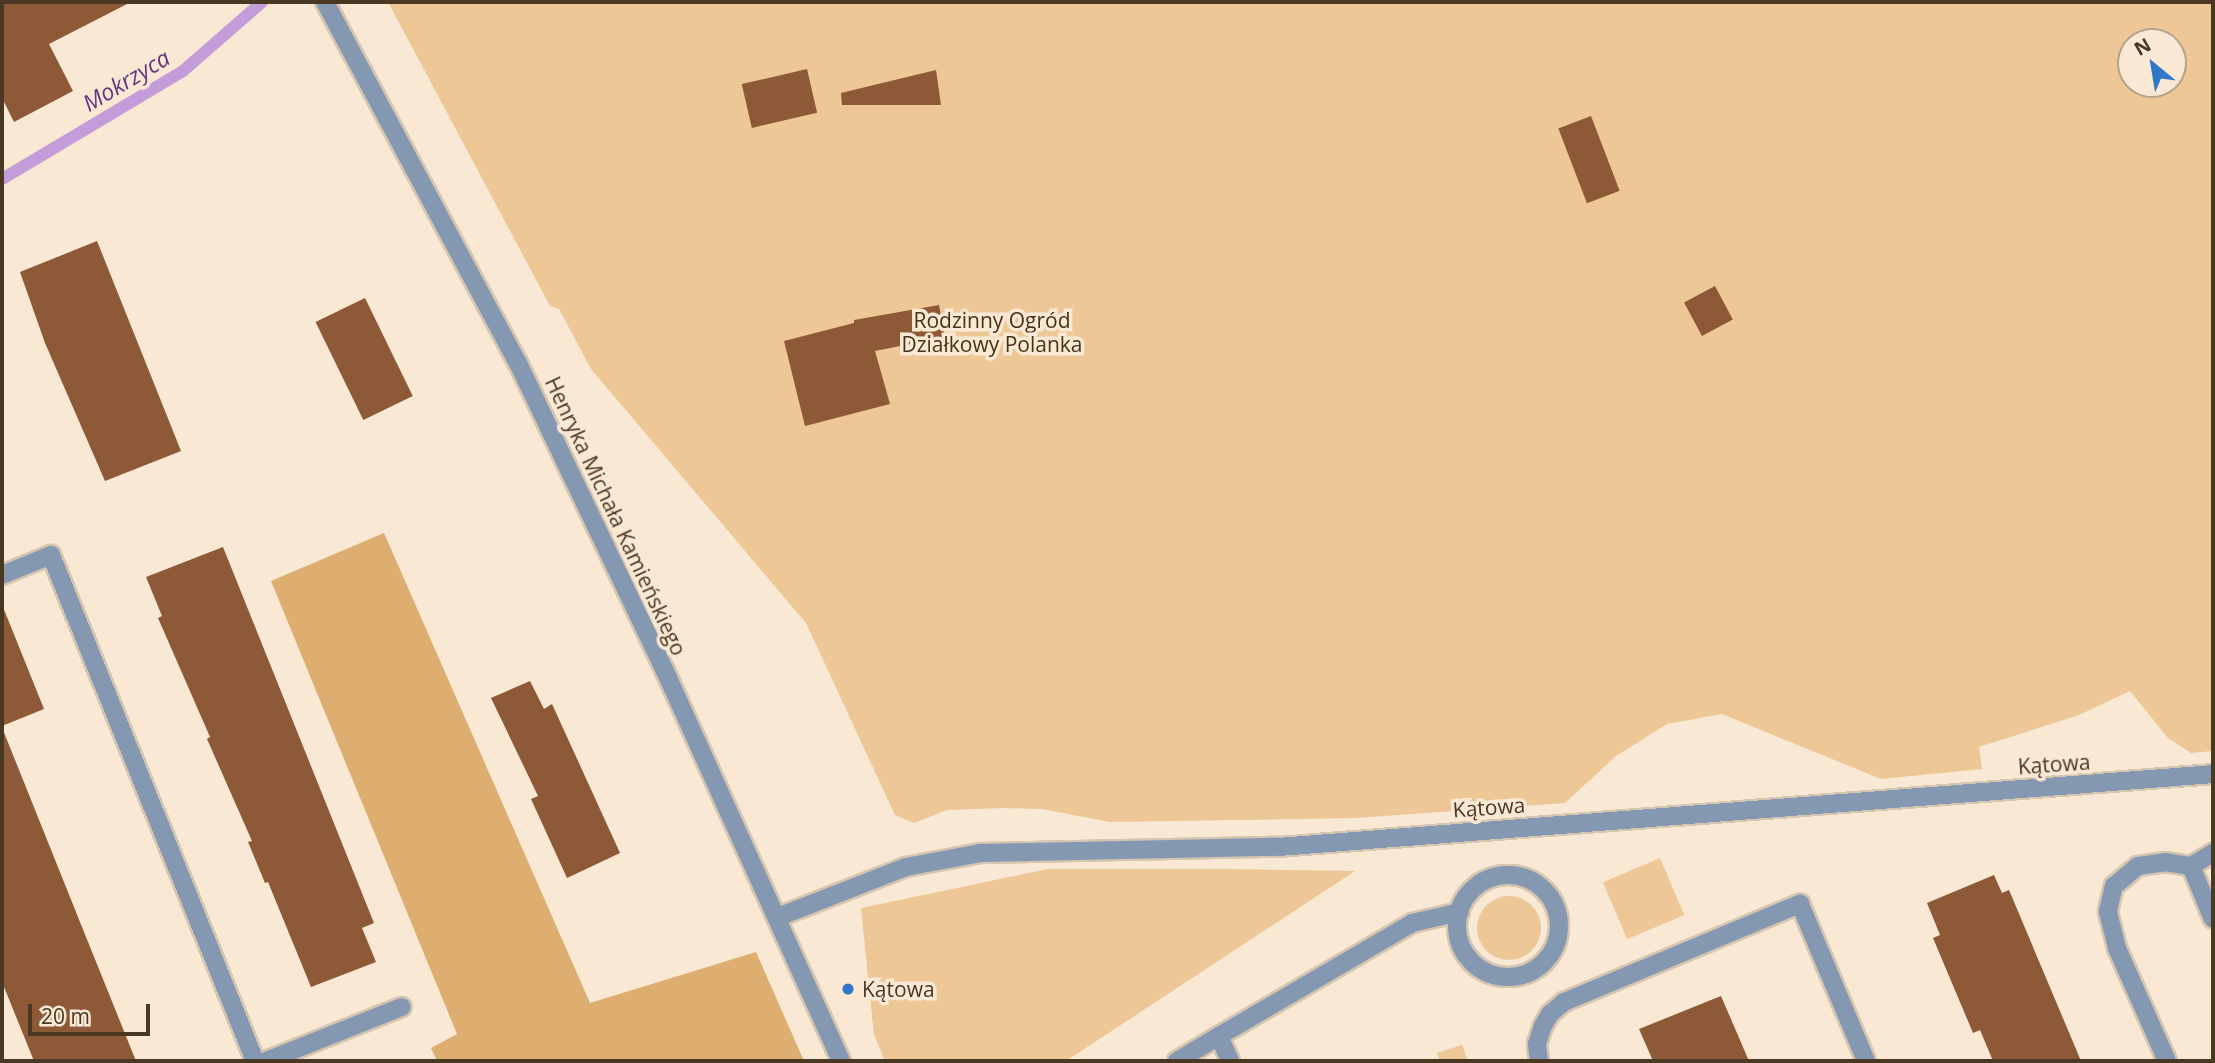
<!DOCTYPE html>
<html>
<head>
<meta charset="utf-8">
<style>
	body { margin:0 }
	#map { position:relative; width:2215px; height:1063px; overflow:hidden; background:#f9e8d3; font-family:"Open Sans",sans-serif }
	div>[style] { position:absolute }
	.green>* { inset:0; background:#edc796; transform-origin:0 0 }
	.round { border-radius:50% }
	.forest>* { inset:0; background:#ddae6f }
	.stream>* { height:12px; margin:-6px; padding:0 6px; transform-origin:6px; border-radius:6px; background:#c59cda }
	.building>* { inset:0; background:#8d5937; transform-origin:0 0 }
	.roads { filter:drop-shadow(2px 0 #d6c5b0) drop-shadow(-2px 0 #d6c5b0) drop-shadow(0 2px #d6c5b0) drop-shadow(0 -2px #d6c5b0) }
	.minor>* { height:18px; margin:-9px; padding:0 9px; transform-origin:9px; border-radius:9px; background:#8498b1 }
	.minor>.ring { margin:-9px; padding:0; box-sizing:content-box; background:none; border:18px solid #8498b1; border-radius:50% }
	.dots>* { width:19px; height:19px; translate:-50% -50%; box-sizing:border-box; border:4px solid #f9e8d3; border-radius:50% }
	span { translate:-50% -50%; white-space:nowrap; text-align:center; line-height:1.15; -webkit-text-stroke:7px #f9e8d3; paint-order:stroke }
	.park-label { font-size:21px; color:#473317 }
	.street-label { font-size:21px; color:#493822 }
	.poi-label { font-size:21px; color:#493822 }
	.left { translate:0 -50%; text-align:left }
	.water-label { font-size:23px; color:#66337d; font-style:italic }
	.frame { position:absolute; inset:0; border:4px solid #493822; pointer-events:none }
	.north { position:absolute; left:2117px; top:28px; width:70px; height:70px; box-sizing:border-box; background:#f9e8d3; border:2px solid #b3a28c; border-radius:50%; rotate:330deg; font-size:19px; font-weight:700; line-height:28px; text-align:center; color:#493822 }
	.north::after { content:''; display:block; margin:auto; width:24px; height:32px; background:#2f78c8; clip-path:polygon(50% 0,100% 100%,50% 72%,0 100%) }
	.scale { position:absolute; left:28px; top:1004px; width:122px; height:32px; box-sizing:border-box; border:4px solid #493822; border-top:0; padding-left:9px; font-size:21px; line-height:24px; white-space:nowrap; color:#493822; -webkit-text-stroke:5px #f9e8d3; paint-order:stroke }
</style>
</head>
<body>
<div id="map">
	<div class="green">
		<div style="clip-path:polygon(evenodd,388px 2px,2213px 2px,2213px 751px,2191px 753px,2168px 738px,2130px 691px,2079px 715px,1979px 747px,1982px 769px,1881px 779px,1722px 714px,1667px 724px,1616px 756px,1565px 803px,1357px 818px,1110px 822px,1042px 809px,1003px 808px,947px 810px,914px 823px,895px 815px,806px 623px,591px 369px,559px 309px,550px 306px,388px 2px,2131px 42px,2173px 42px,2173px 84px,2131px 84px,2131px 42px)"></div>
		<div style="left:1660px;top:858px;width:62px;height:62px;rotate:67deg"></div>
		<div style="clip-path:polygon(1048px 869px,1230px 869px,1355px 871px,1066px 1061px,885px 1061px,874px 1035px,861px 908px)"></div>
		<div class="round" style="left:1477px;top:896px;width:64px;height:64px"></div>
		<div style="clip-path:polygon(1462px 1045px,1468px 1061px,1440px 1061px,1437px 1053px)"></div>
	</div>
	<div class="forest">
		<div style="clip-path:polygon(384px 533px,590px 1003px,756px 952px,804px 1061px,437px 1061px,431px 1048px,457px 1034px,271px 581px)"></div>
	</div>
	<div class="stream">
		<div style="left:2px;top:179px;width:211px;rotate:-30.8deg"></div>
		<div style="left:183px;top:71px;width:105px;rotate:-41.1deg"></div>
	</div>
	<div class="building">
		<div style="clip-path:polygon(2px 2px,131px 2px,49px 44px,73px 91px,14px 122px,2px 98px)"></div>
		<div style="left:807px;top:69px;width:45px;height:67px;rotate:77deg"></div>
		<div style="clip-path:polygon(936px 70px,941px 105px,842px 105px,841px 93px)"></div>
		<div style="left:1591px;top:116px;width:80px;height:35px;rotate:69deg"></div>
		<div style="clip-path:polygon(97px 241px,181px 451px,105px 481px,45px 343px,20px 272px)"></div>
		<div style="left:1715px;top:286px;width:38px;height:35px;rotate:62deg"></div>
		<div style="left:365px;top:298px;width:109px;height:55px;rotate:64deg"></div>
		<div style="clip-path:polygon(939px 305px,945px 337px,875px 351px,890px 404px,805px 426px,784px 341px,854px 323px,854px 320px)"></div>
		<div style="clip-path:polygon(223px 547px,374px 923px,362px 928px,376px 962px,311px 987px,268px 882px,265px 883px,248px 842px,252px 841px,207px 739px,210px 737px,158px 618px,162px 616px,146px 577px)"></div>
		<div style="clip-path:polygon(3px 607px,44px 709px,2px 726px,2px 608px)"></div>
		<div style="clip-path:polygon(530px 681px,544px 709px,552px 704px,620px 853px,567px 878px,531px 799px,538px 796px,491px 698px)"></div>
		<div style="clip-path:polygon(3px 730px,80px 922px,136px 1061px,34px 1061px,2px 982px)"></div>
		<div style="clip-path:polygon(1994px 875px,2002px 893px,2009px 890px,2081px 1061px,1993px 1061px,1980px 1030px,1973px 1033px,1933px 938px,1940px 935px,1927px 903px)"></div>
		<div style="clip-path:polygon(1721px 996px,1749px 1061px,1653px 1061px,1639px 1029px)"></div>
	</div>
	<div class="roads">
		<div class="minor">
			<div style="left:325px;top:2px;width:409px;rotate:61.9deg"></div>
			<div style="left:518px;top:363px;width:341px;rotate:64.5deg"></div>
			<div style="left:665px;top:671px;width:428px;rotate:65.7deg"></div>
			<div style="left:2px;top:575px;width:53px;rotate:-22.2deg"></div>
			<div style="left:51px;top:555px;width:546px;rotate:68.04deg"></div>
			<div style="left:2191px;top:866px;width:57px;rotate:67.5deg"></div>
			<div class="ring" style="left:1457px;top:875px;width:84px;height:84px"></div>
			<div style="left:778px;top:917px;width:137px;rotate:-21.3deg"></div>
			<div style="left:906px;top:867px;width:75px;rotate:-10.7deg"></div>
			<div style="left:980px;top:853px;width:298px;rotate:-1.2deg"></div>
			<div style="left:1278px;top:847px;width:938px;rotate:-4.46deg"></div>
			<div style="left:1219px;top:1036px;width:224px;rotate:-30.3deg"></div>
			<div style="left:1412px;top:923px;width:49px;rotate:-12.9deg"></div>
			<div style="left:266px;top:1061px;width:146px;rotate:-21.7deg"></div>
			<div style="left:1177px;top:1061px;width:49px;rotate:-30.8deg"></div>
			<div style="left:1219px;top:1036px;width:27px;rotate:66deg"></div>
			<div style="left:1539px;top:1061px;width:17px;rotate:-97deg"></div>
			<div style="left:1537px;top:1044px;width:19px;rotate:-72deg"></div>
			<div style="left:1543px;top:1026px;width:14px;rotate:-60deg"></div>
			<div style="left:1550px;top:1014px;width:18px;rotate:-41deg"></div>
			<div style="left:1564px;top:1002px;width:256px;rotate:-22.6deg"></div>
			<div style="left:1800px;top:904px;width:170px;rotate:67.2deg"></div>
			<div style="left:2167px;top:1061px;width:124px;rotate:-113.9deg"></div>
			<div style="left:2117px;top:948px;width:38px;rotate:-104deg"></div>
			<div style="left:2108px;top:911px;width:26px;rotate:-77deg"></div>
			<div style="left:2114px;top:886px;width:31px;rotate:-40deg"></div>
			<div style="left:2138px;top:866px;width:27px;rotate:-8deg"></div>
			<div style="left:2165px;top:862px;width:26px;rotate:9deg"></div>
			<div style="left:2191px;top:866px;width:26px;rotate:-31deg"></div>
		</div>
	</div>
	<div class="dots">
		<div style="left:848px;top:989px;background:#2f78c8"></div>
	</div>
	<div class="park-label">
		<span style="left:992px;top:332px">Rodzinny Ogród<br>Działkowy Polanka</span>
	</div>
	<div class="street-label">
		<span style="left:616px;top:516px;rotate:65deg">Henryka Michała Kamieńskiego</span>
		<span style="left:2054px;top:764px;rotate:-4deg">Kątowa</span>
		<span style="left:1489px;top:807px;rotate:-4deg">Kątowa</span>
	</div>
	<div class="poi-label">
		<span class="left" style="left:862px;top:989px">Kątowa</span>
	</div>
	<div class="water-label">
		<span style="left:126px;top:80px;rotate:-31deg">Mokrzyca</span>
	</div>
	<div class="frame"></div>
	<div class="north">N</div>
	<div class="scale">20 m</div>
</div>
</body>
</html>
